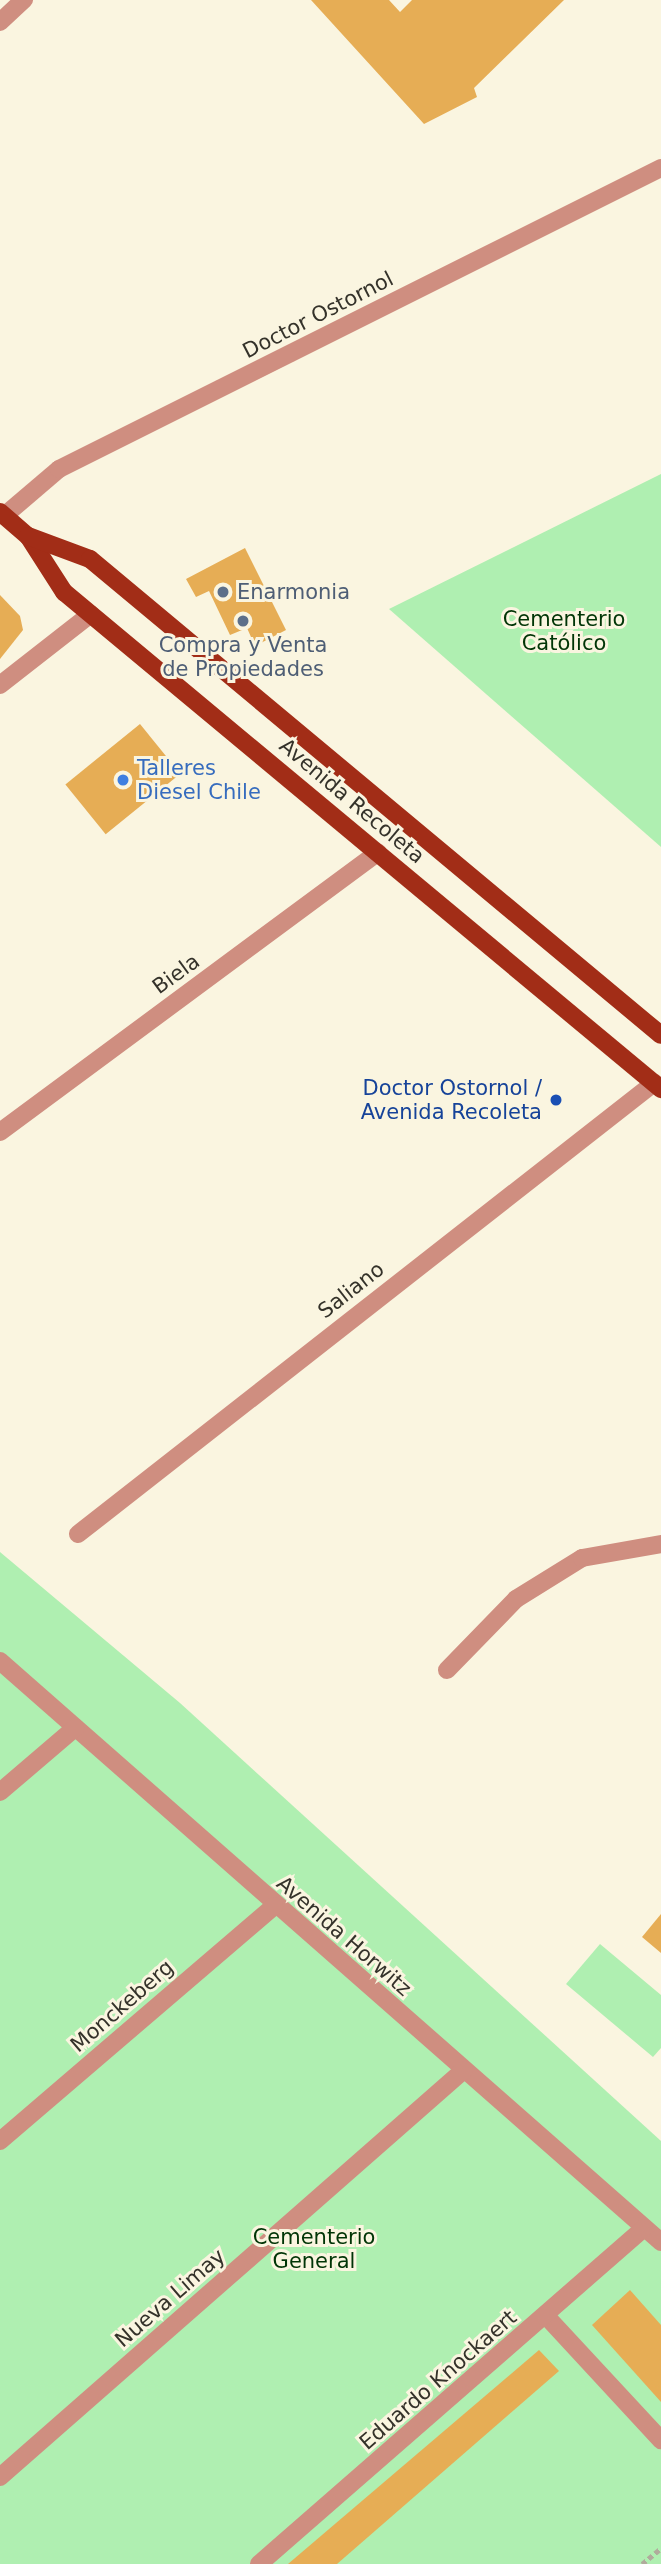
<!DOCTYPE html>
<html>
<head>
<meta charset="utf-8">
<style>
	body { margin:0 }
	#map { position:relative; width:661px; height:2564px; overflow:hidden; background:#faf5e0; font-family:"DejaVu Sans",sans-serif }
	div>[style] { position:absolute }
	.green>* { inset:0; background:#afefb1 }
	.building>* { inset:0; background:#e6ad55; transform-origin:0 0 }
	.path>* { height:4.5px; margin-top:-2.25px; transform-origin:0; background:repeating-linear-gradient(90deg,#b0ac9c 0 5px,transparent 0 8.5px) }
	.service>* { height:18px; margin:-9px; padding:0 9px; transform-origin:9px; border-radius:9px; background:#cf8e80 }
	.minor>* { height:18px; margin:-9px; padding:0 9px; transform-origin:9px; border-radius:9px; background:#cf8e80 }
	.primary>* { height:18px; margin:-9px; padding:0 9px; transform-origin:9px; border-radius:9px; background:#a22d17 }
	.dots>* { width:19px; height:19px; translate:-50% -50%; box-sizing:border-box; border:4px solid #faf5e0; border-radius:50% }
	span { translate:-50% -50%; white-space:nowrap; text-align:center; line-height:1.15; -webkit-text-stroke:6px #faf5e0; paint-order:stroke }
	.street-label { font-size:21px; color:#34322a }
	.service-label { font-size:21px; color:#4e5e75 }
	.left { translate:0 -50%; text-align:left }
	.park-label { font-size:21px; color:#003506 }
	.shop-label { font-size:21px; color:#366cbe }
	.transit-label { font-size:21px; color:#164399 }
	.right { translate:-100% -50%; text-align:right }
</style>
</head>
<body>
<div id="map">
	<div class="green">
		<div style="clip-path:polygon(661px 474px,661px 847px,389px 609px)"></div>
		<div style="clip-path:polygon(0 1552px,180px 1703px,661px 2141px,661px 2564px,0 2564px)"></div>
		<div style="clip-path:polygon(600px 1944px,661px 1995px,661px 2048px,653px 2057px,566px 1984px)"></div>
	</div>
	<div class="building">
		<div style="clip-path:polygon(311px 0,389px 0,400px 12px,412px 0,564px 0,474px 88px,477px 97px,424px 124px)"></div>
		<div style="clip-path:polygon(245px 548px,286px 630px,255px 646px,247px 628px,230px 635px,209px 591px,196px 597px,186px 579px)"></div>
		<div style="clip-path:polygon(0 595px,20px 616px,23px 630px,0 659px)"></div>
		<div style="left:140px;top:724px;width:64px;height:96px;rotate:51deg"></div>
		<div style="clip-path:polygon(661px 1914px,661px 1953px,642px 1937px)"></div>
		<div style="clip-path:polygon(630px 2290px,661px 2325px,661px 2402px,592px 2325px)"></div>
		<div style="clip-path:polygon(539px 2350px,559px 2371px,337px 2564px,288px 2564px)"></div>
	</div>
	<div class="path">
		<div style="left:642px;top:2564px;width:25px;rotate:-40deg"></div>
	</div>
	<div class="service">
		<div style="left:0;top:1661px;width:880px;rotate:41.31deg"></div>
		<div style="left:447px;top:1670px;width:99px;rotate:-45.8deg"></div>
		<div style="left:516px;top:1599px;width:78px;rotate:-31.8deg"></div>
		<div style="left:582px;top:1558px;width:80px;rotate:-10deg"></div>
		<div style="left:0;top:2141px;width:361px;rotate:-40.6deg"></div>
		<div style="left:547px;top:2317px;width:168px;rotate:47.2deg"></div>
		<div style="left:0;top:2477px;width:617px;rotate:-41.26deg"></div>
		<div style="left:259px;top:2564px;width:511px;rotate:-41.11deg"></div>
	</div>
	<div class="minor">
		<div style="left:0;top:22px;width:33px;rotate:-43deg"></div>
		<div style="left:4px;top:516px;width:72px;rotate:-40.5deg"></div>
		<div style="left:59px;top:469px;width:673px;rotate:-26.57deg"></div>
		<div style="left:0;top:685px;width:115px;rotate:-38deg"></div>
		<div style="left:0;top:1132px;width:470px;rotate:-36.5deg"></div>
		<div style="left:78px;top:1534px;width:732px;rotate:-38.06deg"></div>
		<div style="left:0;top:1792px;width:99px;rotate:-40.5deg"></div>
	</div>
	<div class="primary">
		<div style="left:0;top:512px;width:37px;rotate:41deg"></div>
		<div style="left:28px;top:536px;width:67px;rotate:57.3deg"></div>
		<div style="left:64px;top:592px;width:777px;rotate:39.78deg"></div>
		<div style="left:28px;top:536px;width:66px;rotate:20.4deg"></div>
		<div style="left:90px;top:559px;width:743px;rotate:39.82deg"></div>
	</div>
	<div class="dots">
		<div style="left:223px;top:592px;background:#5c6f8a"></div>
		<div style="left:243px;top:621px;background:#5c6f8a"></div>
		<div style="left:123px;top:780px;background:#3f7fe0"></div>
		<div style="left:556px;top:1100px;background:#1a4fb4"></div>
	</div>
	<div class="street-label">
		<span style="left:318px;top:315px;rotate:-27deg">Doctor Ostornol</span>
		<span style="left:352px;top:801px;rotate:40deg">Avenida Recoleta</span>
		<span style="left:176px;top:974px;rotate:-36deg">Biela</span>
		<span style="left:351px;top:1290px;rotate:-38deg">Saliano</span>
		<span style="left:344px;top:1936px;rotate:41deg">Avenida Horwitz</span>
		<span style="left:122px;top:2006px;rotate:-41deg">Monckeberg</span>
		<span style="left:170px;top:2298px;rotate:-41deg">Nueva Limay</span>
		<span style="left:438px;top:2380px;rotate:-41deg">Eduardo Knockaert</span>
	</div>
	<div class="service-label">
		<span class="left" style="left:237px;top:592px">Enarmonia</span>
		<span style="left:243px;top:657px">Compra y Venta<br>de Propiedades</span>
	</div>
	<div class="park-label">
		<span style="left:564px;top:631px">Cementerio<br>Católico</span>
		<span style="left:314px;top:2249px">Cementerio<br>General</span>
	</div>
	<div class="shop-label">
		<span class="left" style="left:137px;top:780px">Talleres<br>Diesel Chile</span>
	</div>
	<div class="transit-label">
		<span class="right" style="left:542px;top:1100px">Doctor Ostornol /<br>Avenida Recoleta</span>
	</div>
</div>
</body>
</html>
